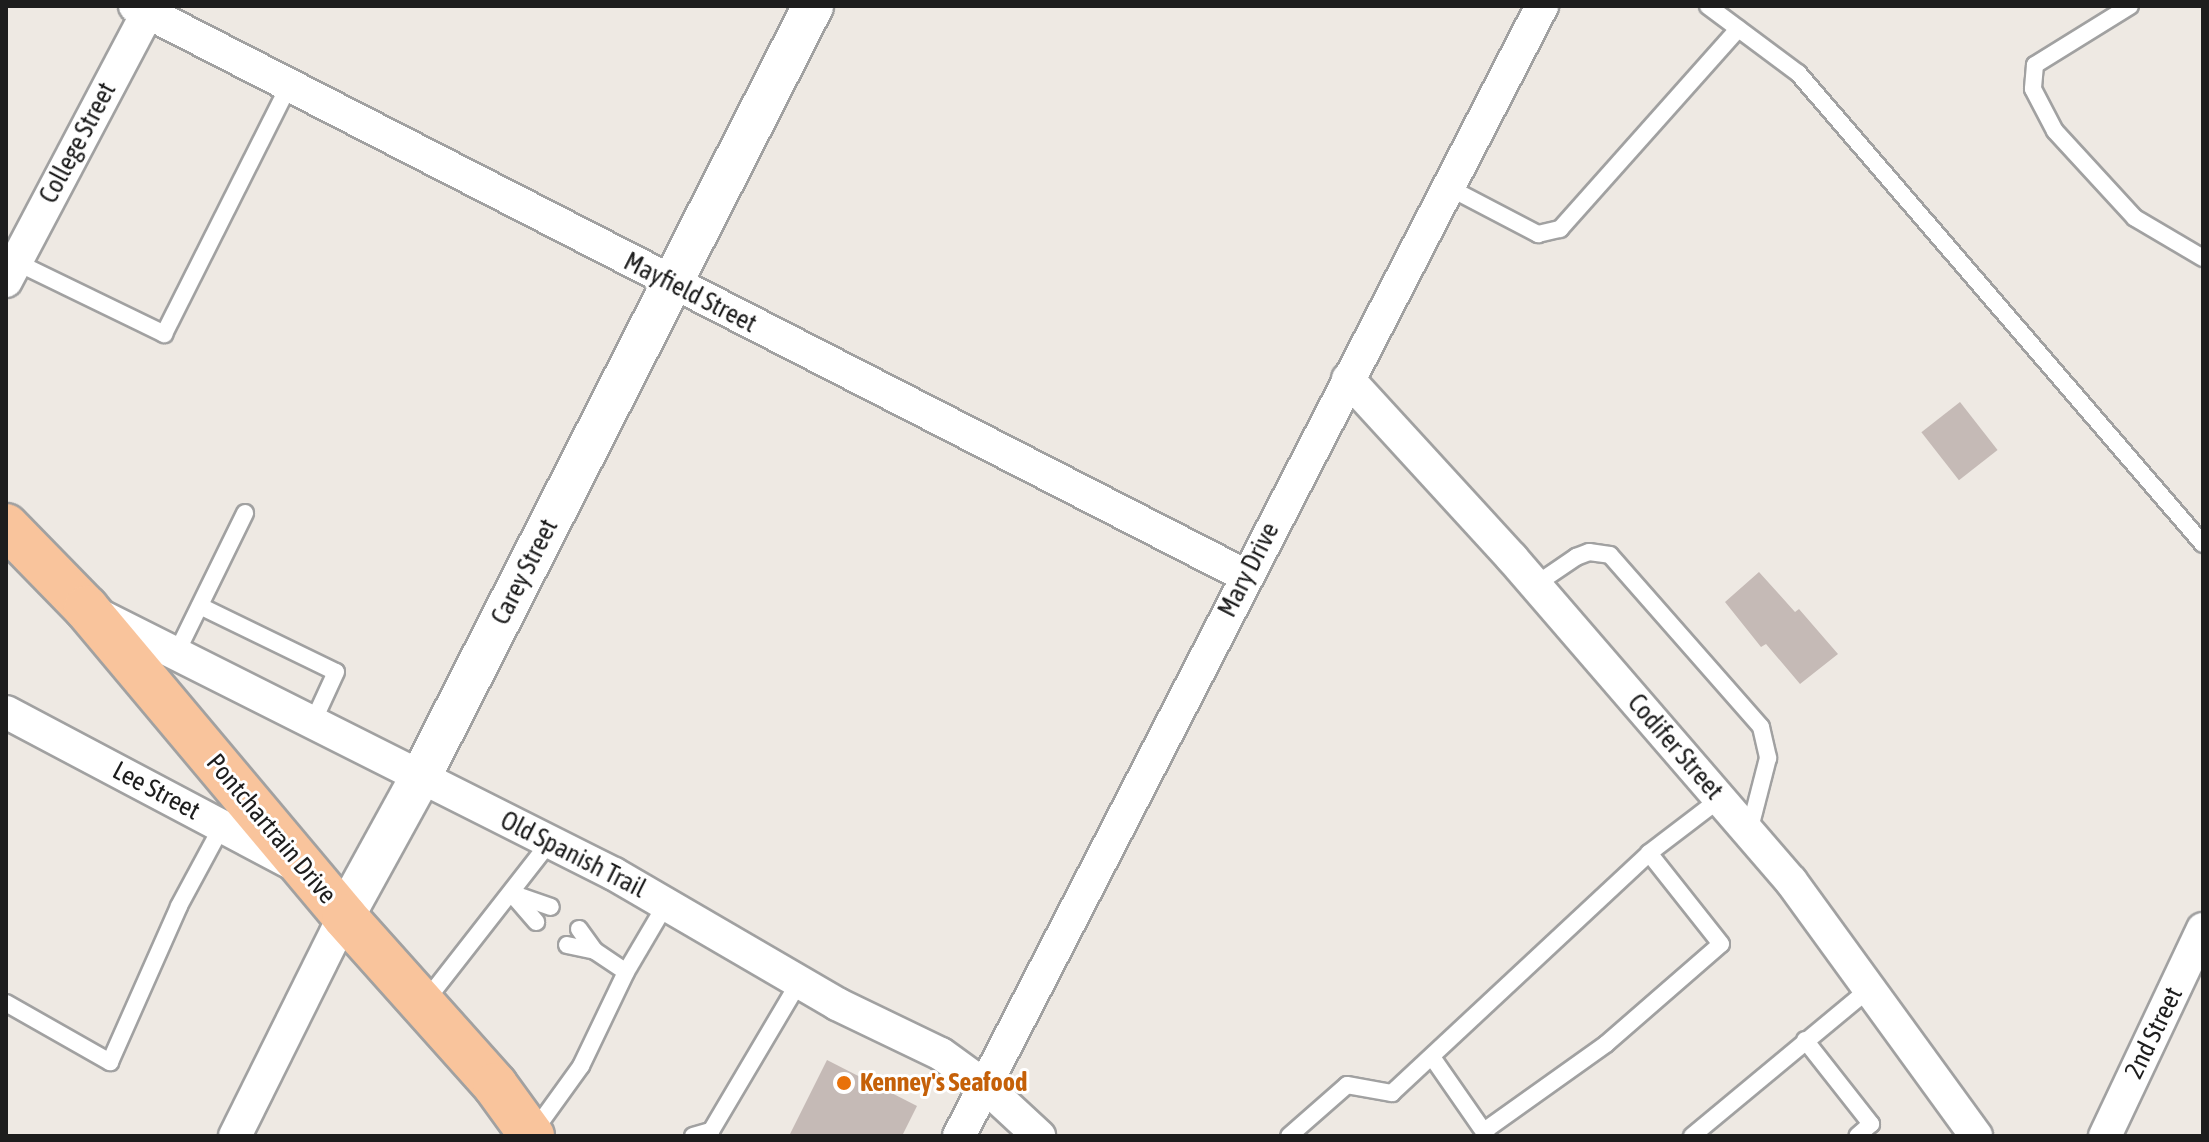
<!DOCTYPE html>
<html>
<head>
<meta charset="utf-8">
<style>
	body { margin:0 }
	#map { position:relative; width:2209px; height:1142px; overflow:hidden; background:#eee9e3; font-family:"Asap Condensed",sans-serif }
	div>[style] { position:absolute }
	.building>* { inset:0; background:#c5bab6; transform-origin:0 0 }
	.roads { filter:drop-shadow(2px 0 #a1a1a1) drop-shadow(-2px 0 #a1a1a1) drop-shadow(0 2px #a1a1a1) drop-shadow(0 -2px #a1a1a1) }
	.service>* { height:16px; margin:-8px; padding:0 8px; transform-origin:8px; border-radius:8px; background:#fff }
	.minor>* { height:32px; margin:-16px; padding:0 16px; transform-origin:16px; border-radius:16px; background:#fff }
	.tertiary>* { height:40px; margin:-20px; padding:0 20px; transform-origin:20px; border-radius:20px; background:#fff }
	.primary>* { height:44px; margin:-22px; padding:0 22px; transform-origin:22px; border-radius:22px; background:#f9c49c }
	.dots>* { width:22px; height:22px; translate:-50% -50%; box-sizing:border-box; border:4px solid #fff; border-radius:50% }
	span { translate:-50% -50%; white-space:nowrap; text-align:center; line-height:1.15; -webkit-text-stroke:6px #fff; paint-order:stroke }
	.street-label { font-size:26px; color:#1d1d1d }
	.food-label { font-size:26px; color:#c56008; font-weight:700 }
	.left { translate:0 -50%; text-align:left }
	.frame { position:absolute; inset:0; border:8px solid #1d1d1d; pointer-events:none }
</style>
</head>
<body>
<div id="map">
	<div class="building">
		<div style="left:1960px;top:402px;width:61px;height:49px;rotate:52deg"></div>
		<div style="clip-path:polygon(1759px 572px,1795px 612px,1799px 609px,1838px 654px,1800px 684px,1766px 644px,1761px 647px,1725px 602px)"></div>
		<div style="clip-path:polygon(827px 1060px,917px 1106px,902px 1136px,789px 1136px)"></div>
	</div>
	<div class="roads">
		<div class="service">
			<div style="left:1708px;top:6px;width:112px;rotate:36.7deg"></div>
			<div style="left:1798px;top:73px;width:621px;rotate:49.31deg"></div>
			<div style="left:2130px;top:6px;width:112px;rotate:148.2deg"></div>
			<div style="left:2035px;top:65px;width:24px;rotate:95deg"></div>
			<div style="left:2033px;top:89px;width:47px;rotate:62.4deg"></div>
			<div style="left:2055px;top:131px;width:118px;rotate:47.4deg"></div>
			<div style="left:2135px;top:218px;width:79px;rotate:30.5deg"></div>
			<div style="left:1448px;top:187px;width:102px;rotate:27.6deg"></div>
			<div style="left:1538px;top:234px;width:23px;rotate:-13deg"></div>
			<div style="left:1560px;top:229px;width:268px;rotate:-48.3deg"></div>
			<div style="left:16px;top:262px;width:165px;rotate:25.9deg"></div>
			<div style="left:164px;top:334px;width:278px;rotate:-63.3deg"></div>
			<div style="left:1535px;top:585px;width:50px;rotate:-34.3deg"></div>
			<div style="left:1576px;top:557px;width:14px;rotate:-21deg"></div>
			<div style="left:1589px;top:552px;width:21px;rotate:8deg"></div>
			<div style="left:1610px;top:555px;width:229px;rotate:48.7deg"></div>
			<div style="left:1761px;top:727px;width:32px;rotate:77deg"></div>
			<div style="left:1768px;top:758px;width:76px;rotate:104.4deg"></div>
			<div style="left:200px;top:606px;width:151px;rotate:25.9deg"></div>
			<div style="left:336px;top:672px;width:55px;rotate:114.7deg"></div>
			<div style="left:176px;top:654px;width:157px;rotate:-63.9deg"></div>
			<div style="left:511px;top:893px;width:42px;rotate:19.3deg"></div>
			<div style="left:512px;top:894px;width:37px;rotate:49deg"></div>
			<div style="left:579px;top:929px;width:27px;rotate:54deg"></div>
			<div style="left:595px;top:951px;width:37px;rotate:34deg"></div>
			<div style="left:567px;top:945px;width:29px;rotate:12deg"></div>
			<div style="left:6px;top:1003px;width:120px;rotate:29.6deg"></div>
			<div style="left:110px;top:1062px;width:171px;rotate:-66.1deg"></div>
			<div style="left:179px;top:906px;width:91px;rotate:-61.7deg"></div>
			<div style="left:424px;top:1003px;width:204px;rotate:-52deg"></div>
			<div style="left:1805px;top:1040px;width:107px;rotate:51.8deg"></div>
			<div style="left:1871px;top:1124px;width:18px;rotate:139deg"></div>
			<div style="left:1432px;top:1057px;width:96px;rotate:55.2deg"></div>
			<div style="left:1484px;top:1131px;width:150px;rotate:-35.5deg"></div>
			<div style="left:1606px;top:1044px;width:152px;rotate:-41deg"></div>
			<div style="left:1721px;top:944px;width:116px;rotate:-128.4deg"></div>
			<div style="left:532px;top:1134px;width:84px;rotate:-54.2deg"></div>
			<div style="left:581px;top:1066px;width:104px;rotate:-64.4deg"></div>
			<div style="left:626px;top:972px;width:79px;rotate:-59.5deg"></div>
			<div style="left:693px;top:1136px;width:19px;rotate:-16deg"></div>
			<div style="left:711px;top:1131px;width:173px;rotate:-59.4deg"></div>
			<div style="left:1289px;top:1136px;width:77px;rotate:-41.3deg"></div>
			<div style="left:1347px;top:1085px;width:46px;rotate:10.1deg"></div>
			<div style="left:1392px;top:1093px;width:352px;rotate:-43deg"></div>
			<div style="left:1649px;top:853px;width:89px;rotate:-37.3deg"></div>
			<div style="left:1692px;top:1136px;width:230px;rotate:-39.7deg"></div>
		</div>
		<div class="minor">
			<div style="left:135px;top:6px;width:1249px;rotate:27.16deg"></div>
			<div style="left:6px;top:281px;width:311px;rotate:-62.2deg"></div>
			<div style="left:1348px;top:379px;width:243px;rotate:47.5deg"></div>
			<div style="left:1512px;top:558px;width:427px;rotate:49.2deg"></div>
			<div style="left:1791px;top:881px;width:315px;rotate:54deg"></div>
			<div style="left:97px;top:614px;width:579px;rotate:26.7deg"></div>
			<div style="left:614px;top:874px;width:258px;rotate:30.2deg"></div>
			<div style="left:837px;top:1004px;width:115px;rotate:25.7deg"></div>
			<div style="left:941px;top:1054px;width:54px;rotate:36deg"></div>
			<div style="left:985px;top:1086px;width:74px;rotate:42.8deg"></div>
			<div style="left:6px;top:712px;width:325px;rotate:27.9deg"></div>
			<div style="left:235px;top:1136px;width:246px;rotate:-63.6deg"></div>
			<div style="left:959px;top:1136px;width:1272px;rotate:-62.71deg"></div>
			<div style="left:2105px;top:1136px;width:229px;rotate:-64.7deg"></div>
		</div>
		<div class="tertiary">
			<div style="left:344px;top:916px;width:158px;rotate:-61.2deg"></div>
			<div style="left:420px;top:778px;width:866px;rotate:-63.02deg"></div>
		</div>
		<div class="primary">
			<div style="left:6px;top:526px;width:115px;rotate:45.7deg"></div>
			<div style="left:86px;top:608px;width:402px;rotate:50deg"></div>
			<div style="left:344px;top:916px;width:227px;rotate:48.2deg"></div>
			<div style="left:495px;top:1085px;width:63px;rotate:54deg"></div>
		</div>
	</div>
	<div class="dots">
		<div style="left:844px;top:1083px;background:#e8710a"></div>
	</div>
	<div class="street-label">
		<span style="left:78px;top:143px;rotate:-62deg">College Street</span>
		<span style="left:690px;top:293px;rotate:27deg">Mayfield Street</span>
		<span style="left:1249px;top:570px;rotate:-63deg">Mary Drive</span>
		<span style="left:525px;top:572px;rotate:-63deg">Carey Street</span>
		<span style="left:1675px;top:747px;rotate:49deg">Codifer Street</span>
		<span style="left:156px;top:791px;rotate:28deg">Lee Street</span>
		<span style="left:271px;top:829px;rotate:50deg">Pontchartrain Drive</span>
		<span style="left:573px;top:855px;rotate:27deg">Old Spanish Trail</span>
		<span style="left:2154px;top:1033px;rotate:-64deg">2nd Street</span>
	</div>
	<div class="food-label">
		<span class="left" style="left:860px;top:1083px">Kenney's Seafood</span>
	</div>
	<div class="frame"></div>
</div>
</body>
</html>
